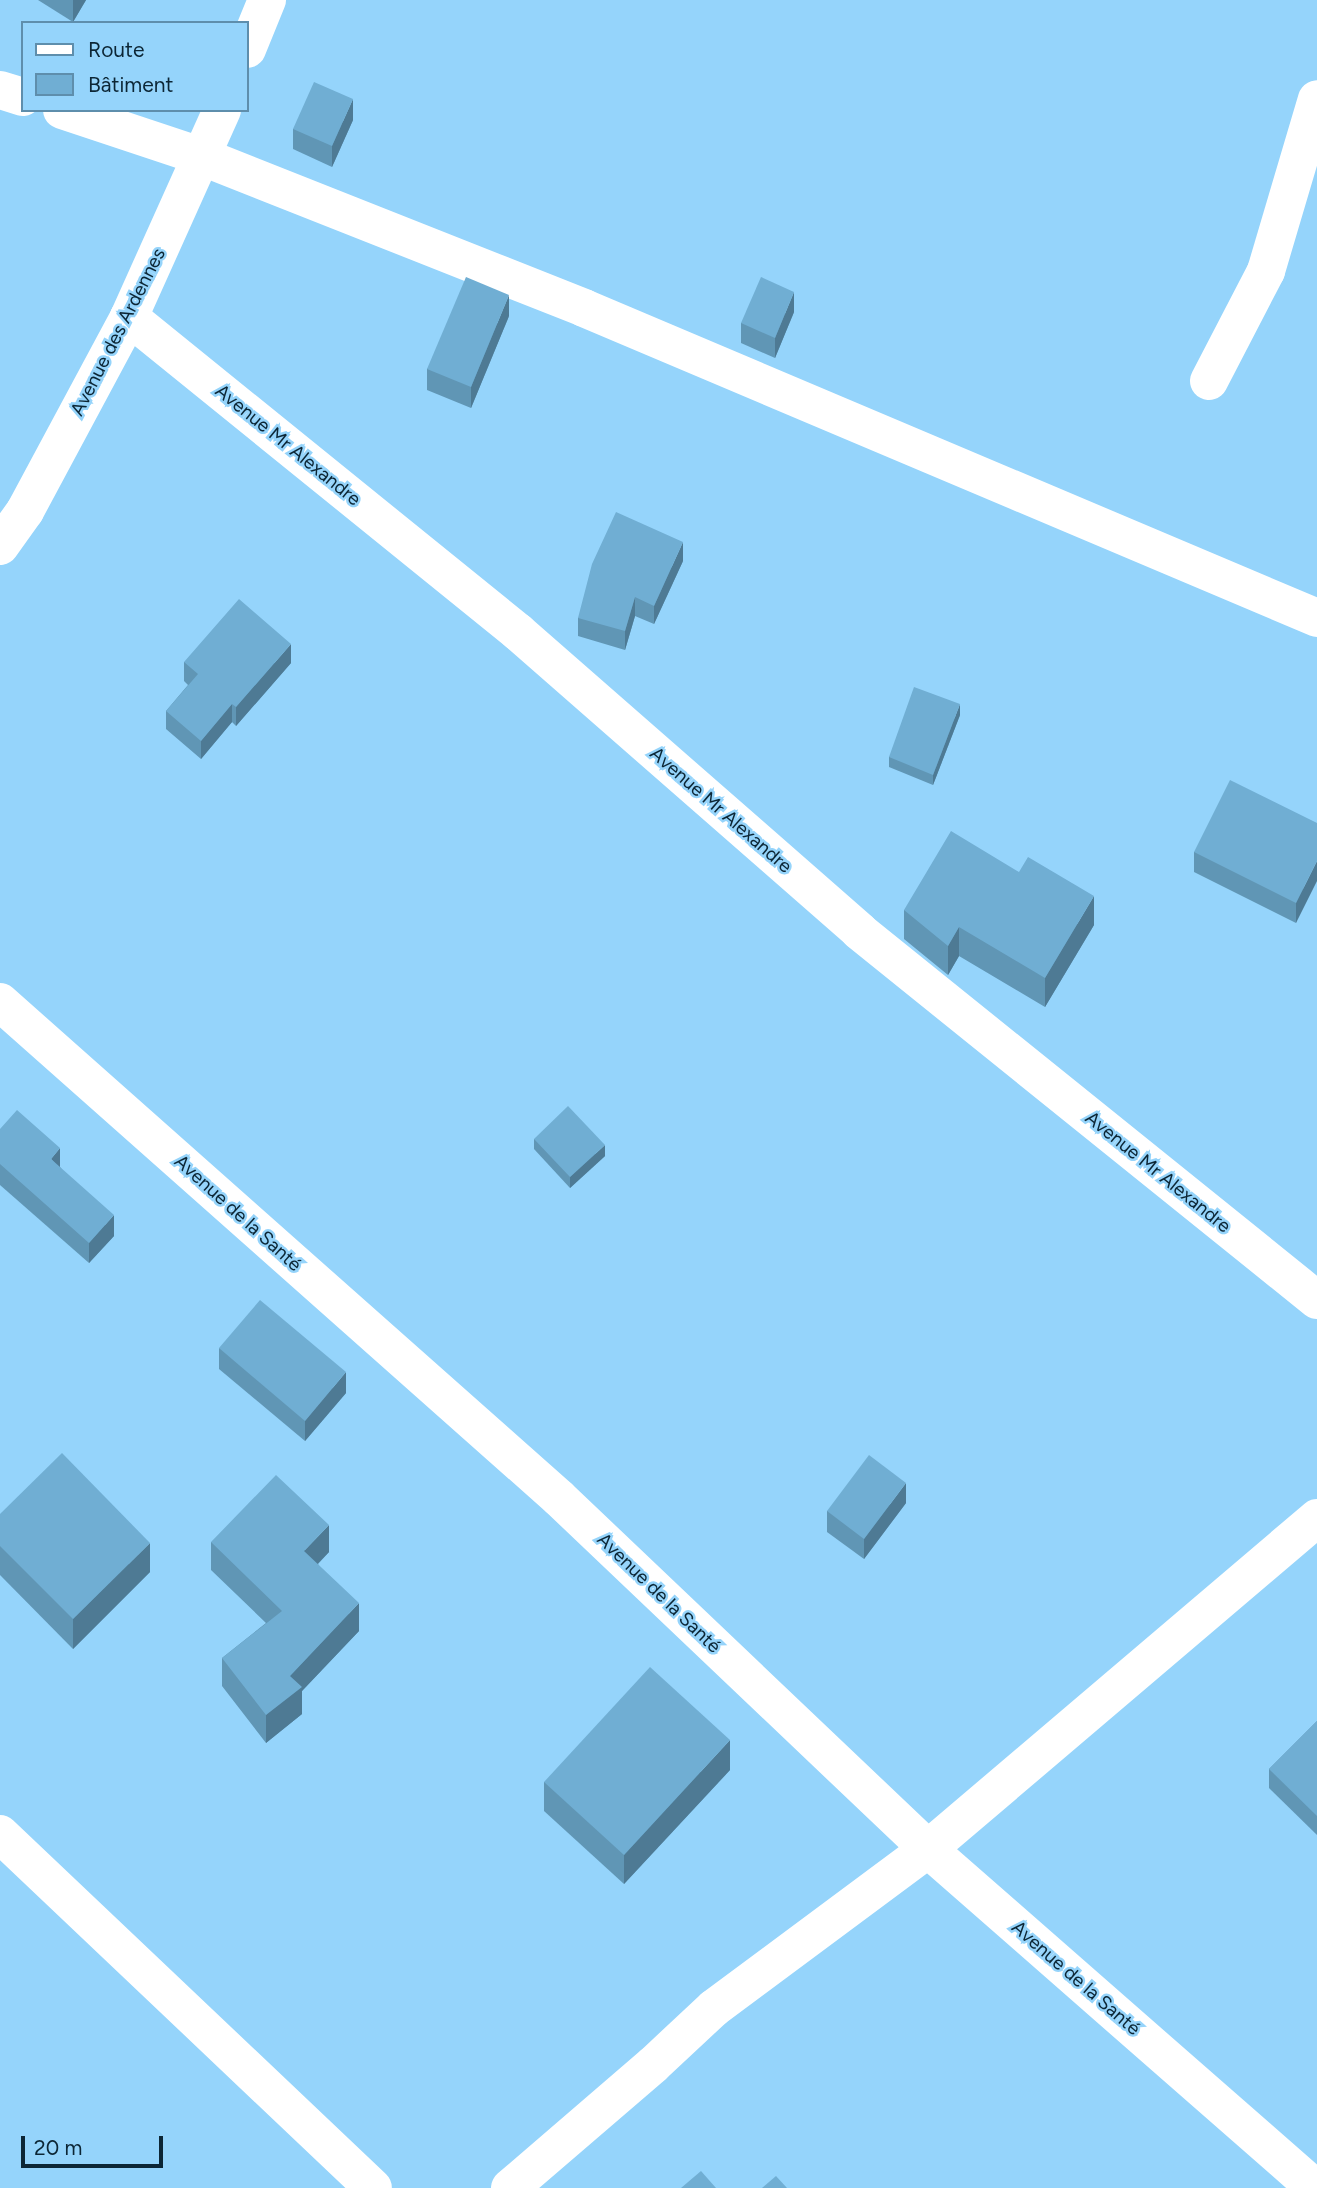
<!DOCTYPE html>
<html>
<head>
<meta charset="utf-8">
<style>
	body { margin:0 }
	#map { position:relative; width:1317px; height:2188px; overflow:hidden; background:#95d4fb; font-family:Figtree,sans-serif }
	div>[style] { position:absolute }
	.minor>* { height:38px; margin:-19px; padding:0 19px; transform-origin:19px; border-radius:19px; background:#fff }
	.wall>* { inset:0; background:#6096b5 }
	.shaded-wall>* { inset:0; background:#4e7a94 }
	.building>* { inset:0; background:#70aed3 }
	span { translate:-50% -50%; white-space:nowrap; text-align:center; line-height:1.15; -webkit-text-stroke:5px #95d4fb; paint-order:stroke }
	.street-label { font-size:19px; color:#0c2635 }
	.legend { position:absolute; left:21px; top:21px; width:228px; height:91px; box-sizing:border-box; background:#95d4fb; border:2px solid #5e8eac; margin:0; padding:9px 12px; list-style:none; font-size:21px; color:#0c2635 }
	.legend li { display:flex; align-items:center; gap:14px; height:35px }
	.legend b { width:35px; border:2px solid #5e8eac }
	.scale { position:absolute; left:21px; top:2136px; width:142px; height:32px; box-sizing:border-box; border:4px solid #0c2635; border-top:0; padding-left:9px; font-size:21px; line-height:24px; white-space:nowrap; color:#0c2635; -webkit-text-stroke:5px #95d4fb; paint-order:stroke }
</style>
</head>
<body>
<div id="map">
	<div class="minor">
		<i style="left:247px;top:49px;width:53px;rotate:-67.8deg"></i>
		<i style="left:0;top:90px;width:24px;rotate:17deg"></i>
		<i style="left:62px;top:110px;width:149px;rotate:18.4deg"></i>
		<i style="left:203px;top:157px;width:410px;rotate:21.6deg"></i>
		<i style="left:584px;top:308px;width:796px;rotate:22.92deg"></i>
		<i style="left:129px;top:317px;width:501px;rotate:39deg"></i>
		<i style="left:518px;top:632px;width:454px;rotate:41.2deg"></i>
		<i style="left:859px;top:931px;width:588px;rotate:38.86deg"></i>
		<i style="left:1209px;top:381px;width:124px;rotate:-62.6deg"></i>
		<i style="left:1266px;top:271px;width:179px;rotate:-73.5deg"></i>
		<i style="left:0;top:546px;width:43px;rotate:-54.5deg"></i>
		<i style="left:25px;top:511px;width:220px;rotate:-61.8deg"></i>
		<i style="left:129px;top:317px;width:227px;rotate:-65.8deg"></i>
		<i style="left:0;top:1002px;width:747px;rotate:41.58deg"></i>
		<i style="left:559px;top:1498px;width:509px;rotate:43.57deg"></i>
		<i style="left:928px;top:1849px;width:514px;rotate:41.22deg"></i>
		<i style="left:0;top:1834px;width:514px;rotate:43.5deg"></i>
		<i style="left:510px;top:2188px;width:189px;rotate:-40.7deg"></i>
		<i style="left:653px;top:2065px;width:83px;rotate:-43.1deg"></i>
		<i style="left:714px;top:2008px;width:267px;rotate:-36.6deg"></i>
		<i style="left:928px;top:1849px;width:511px;rotate:-40.39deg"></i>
	</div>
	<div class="wall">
		<i style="clip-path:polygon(38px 0,86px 0,73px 22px)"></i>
		<i style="clip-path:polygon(353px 120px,332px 167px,293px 149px,293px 129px)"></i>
		<i style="clip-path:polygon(794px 312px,775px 358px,741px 343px,741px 323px)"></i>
		<i style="clip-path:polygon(509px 316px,471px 408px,427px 390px,427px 369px)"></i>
		<i style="clip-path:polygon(683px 561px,654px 624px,635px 616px,625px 650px,578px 636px,578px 618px)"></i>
		<i style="clip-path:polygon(184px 662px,291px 663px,236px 726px,232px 722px,201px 759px,166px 729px,166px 711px,188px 685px,184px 681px)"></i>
		<i style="clip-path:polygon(960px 715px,933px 785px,889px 767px,889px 757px)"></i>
		<i style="clip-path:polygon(1317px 823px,1296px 923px,1194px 872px,1194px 852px)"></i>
		<i style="clip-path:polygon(904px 910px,1094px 925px,1045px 1007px,959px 956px,948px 975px,904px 939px)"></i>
		<i style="clip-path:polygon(0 1129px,60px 1167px,114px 1236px,89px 1263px,0 1185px)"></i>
		<i style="clip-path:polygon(534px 1139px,605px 1156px,570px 1188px,534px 1149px)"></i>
		<i style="clip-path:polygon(219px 1348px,346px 1393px,305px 1441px,219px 1369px)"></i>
		<i style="clip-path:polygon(906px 1503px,864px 1559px,827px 1532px,827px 1511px)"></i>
		<i style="clip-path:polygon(0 1514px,150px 1572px,73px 1649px,0 1575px)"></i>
		<i style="clip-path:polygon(211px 1542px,329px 1552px,318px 1564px,359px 1631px,302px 1691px,302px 1714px,266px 1743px,222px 1686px,222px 1658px,266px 1623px,211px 1570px)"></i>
		<i style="clip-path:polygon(1317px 1721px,1317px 1835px,1269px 1788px,1269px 1769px)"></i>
		<i style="clip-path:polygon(730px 1770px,624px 1884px,544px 1811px,544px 1782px)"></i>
	</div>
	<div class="shaded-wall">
		<i style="clip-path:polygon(73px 0,86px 0,73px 22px)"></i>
		<i style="clip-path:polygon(353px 99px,353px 120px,332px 167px,332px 146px)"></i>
		<i style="clip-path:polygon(794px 292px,794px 312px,775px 358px,775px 338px)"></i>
		<i style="clip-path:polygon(509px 295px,509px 316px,471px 408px,471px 387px)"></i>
		<i style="clip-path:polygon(683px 542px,683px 561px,654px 624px,654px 606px)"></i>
		<i style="clip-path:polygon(635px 597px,635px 616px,625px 650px,625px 631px)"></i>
		<i style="clip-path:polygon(291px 644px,291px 663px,236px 726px,236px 707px)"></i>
		<i style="clip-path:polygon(232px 704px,232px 722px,201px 759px,201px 741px)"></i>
		<i style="clip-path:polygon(960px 704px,960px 715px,933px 785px,933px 775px)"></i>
		<i style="clip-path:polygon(1317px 861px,1317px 881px,1296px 923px,1296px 903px)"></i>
		<i style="clip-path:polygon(1094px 896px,1094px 925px,1045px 1007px,1045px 978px)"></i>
		<i style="clip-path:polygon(959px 927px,959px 956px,948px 975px,948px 946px)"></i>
		<i style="clip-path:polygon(605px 1145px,605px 1156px,570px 1188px,570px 1177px)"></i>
		<i style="clip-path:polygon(60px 1148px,60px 1169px,51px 1159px)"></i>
		<i style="clip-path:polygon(114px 1215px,114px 1236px,89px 1263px,89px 1243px)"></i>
		<i style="clip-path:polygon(346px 1372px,346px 1393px,305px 1441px,305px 1421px)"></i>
		<i style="clip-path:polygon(906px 1483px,906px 1503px,864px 1559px,864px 1539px)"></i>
		<i style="clip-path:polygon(329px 1525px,329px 1552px,304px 1578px,304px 1551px)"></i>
		<i style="clip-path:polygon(150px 1543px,150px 1572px,73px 1649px,73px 1619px)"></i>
		<i style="clip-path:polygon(359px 1603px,359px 1631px,302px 1691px,302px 1714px,266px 1743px,266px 1715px,290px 1676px)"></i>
		<i style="clip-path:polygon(730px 1740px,730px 1770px,624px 1884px,624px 1855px)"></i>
	</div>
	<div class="building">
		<i style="clip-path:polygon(314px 82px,353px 99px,332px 146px,293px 129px)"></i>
		<i style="clip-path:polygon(466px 277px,509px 295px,471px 387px,427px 369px)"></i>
		<i style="clip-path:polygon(761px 277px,794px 292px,775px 338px,741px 323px)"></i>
		<i style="clip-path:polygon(616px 512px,683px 542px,654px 606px,635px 597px,625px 631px,578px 618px,592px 564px)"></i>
		<i style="clip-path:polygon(239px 599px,291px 644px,236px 707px,232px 704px,201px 741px,166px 711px,198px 674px,184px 662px)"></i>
		<i style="clip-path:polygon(914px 687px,960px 704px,933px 775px,889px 757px)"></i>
		<i style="clip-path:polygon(1230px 780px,1317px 823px,1317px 861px,1296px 903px,1194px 852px)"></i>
		<i style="clip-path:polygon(951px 831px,1019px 872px,1028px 857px,1094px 896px,1045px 978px,959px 927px,948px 946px,904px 910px)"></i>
		<i style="clip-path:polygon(568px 1106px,605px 1145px,570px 1177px,534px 1139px)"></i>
		<i style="clip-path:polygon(17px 1110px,60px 1148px,51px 1159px,114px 1215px,89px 1243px,0 1164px,0 1129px)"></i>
		<i style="clip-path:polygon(260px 1300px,346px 1372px,305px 1421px,219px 1348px)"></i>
		<i style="clip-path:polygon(62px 1453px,150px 1543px,73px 1619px,0 1546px,0 1514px)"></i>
		<i style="clip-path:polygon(869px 1455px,906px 1483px,864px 1539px,827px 1511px)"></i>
		<i style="clip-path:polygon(276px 1475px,329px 1525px,304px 1551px,359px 1603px,290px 1676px,302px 1687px,266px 1715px,222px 1658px,282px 1611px,211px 1542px)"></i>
		<i style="clip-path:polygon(650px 1667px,730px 1740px,624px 1855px,544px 1782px)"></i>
		<i style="clip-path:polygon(1317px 1721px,1317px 1816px,1269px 1769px)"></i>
		<i style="clip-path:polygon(701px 2171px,716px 2188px,681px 2188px)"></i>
		<i style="clip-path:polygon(776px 2176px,787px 2188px,762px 2188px)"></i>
	</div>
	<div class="street-label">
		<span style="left:118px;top:332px;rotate:-63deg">Avenue des Ardennes</span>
		<span style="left:288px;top:445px;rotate:39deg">Avenue Mr Alexandre</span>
		<span style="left:721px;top:810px;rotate:41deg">Avenue Mr Alexandre</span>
		<span style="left:1158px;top:1172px;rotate:39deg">Avenue Mr Alexandre</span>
		<span style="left:238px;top:1213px;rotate:42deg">Avenue de la Santé</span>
		<span style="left:659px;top:1593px;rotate:44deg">Avenue de la Santé</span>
		<span style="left:1076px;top:1978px;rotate:41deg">Avenue de la Santé</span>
	</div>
	<ul class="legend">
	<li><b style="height:9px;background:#fff"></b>Route</li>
	<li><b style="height:19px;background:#70aed3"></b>Bâtiment</li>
	</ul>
	<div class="scale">20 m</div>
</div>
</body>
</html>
